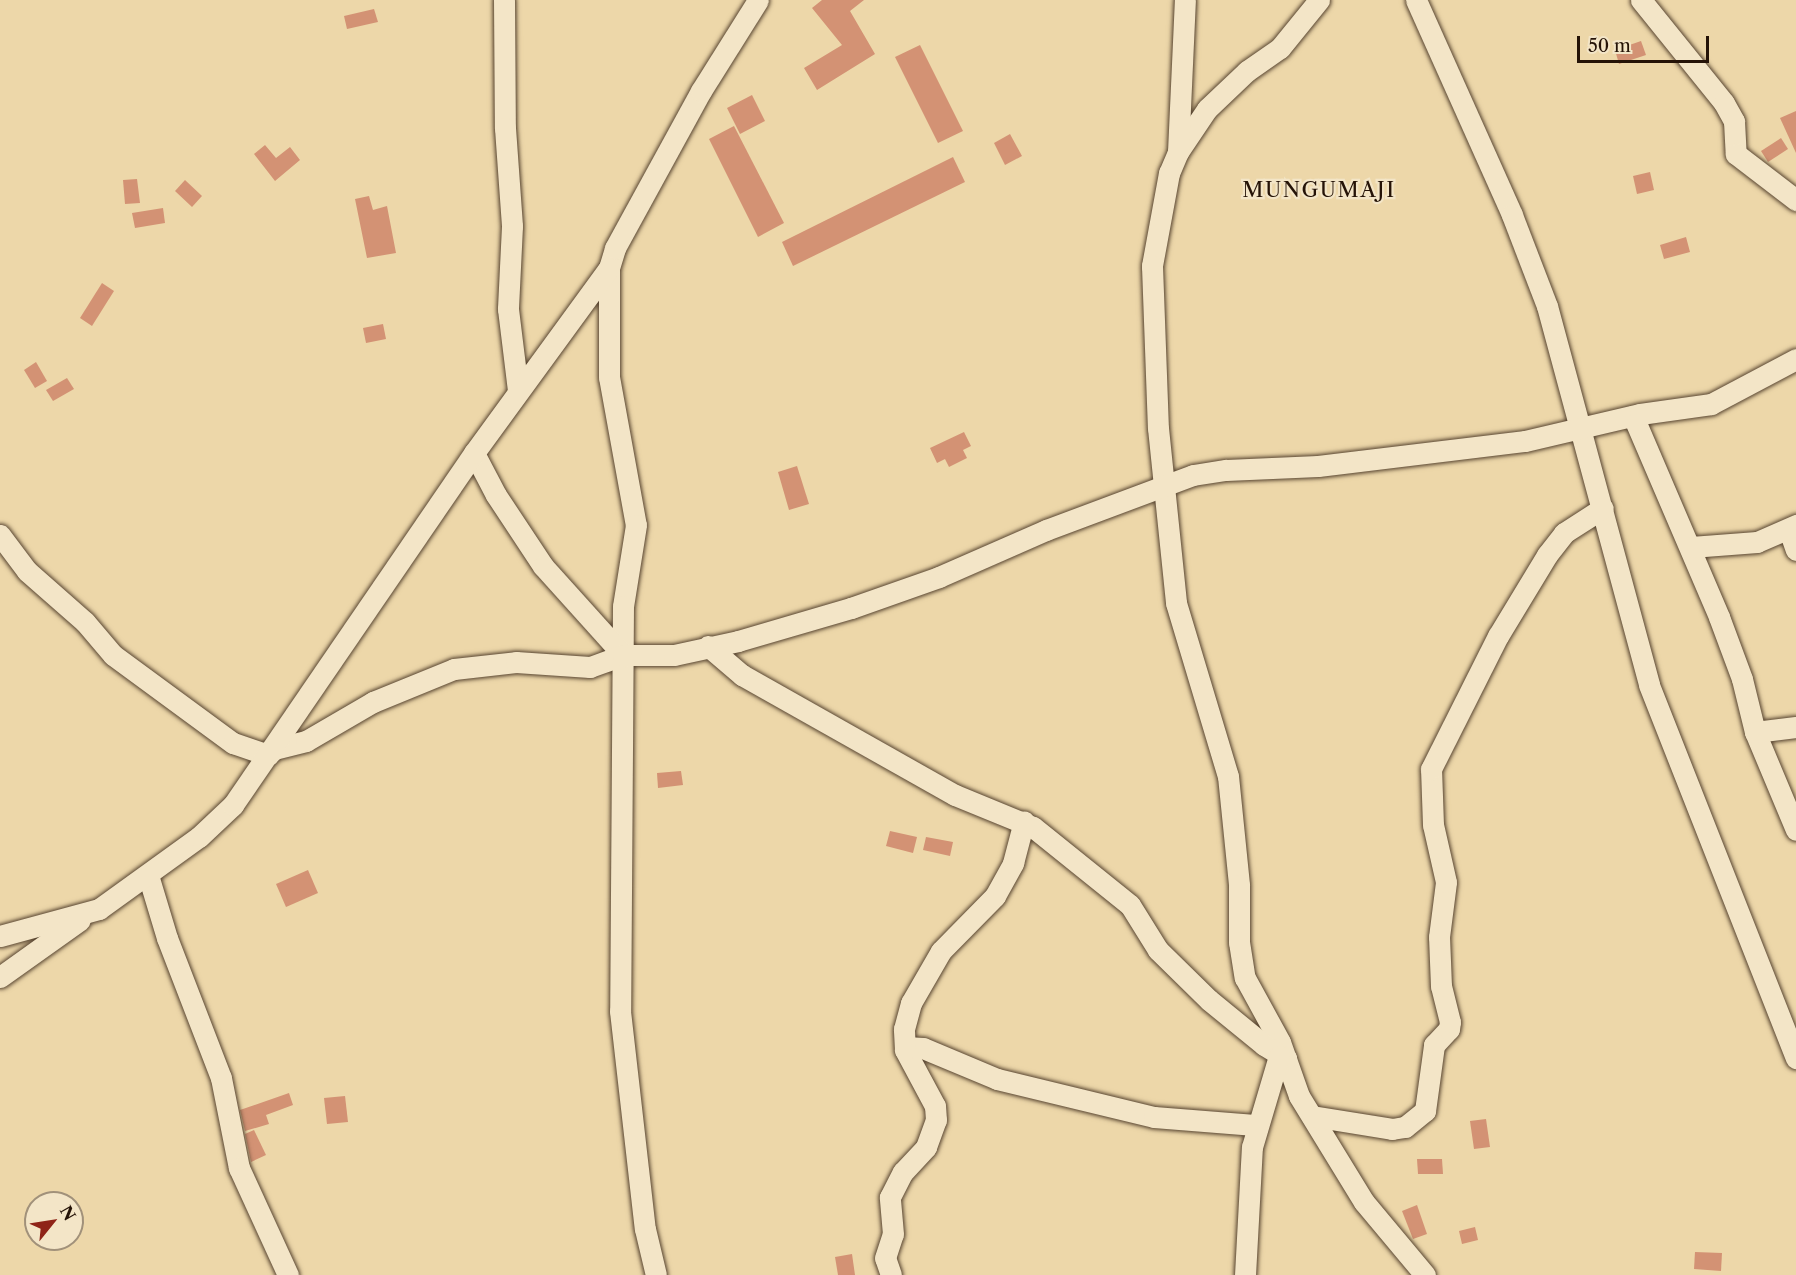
<!DOCTYPE html>
<html>
<head>
<meta charset="utf-8">
<style>
	body { margin:0 }
	#map { position:relative; width:1796px; height:1275px; overflow:hidden; background:#edd7a9; font-family:"Libre Caslon Text",serif }
	div>[style] { position:absolute }
	.building>* { inset:0; background:#d39274 }
	.roads { filter:drop-shadow(0 0 2px #574430) drop-shadow(0 0 2px #574430) }
	.street>* { height:21px; margin:-10.5px; padding:0 10.5px; transform-origin:10.5px; border-radius:10.5px; background:#f3e5c7 }
	span { translate:-50% -50%; white-space:nowrap; text-align:center; line-height:1.15; -webkit-text-stroke:4.5px #f3e5c7; paint-order:stroke }
	.quarter-label { font-size:21px; color:#251307; letter-spacing:1.5px }
	.north { position:absolute; left:24px; top:1191px; width:60px; height:60px; box-sizing:border-box; background:#f3e5c7; border:2px solid #a1917a; border-radius:50%; rotate:60deg; font-size:16px; font-weight:700; line-height:24px; text-align:center; color:#251307 }
	.north::after { content:''; display:block; margin:auto; width:21px; height:27px; background:#8f2418; clip-path:polygon(50% 0,100% 100%,50% 72%,0 100%) }
	.scale { position:absolute; left:1577px; top:36px; width:132px; height:27px; box-sizing:border-box; border:3px solid #251307; border-top:0; padding-left:8px; font-size:18px; line-height:21px; white-space:nowrap; color:#251307; -webkit-text-stroke:4px #f3e5c7; paint-order:stroke }
</style>
</head>
<body>
<div id="map">
	<div class="building">
		<i style="clip-path:polygon(822px 0,864px 0,850px 11px,875px 54px,817px 90px,804px 68px,842px 45px,812px 8px)"></i>
		<i style="clip-path:polygon(374px 9px,378px 22px,347px 29px,344px 16px)"></i>
		<i style="clip-path:polygon(1641px 41px,1646px 55px,1619px 64px,1615px 50px)"></i>
		<i style="clip-path:polygon(920px 45px,963px 131px,938px 143px,895px 57px)"></i>
		<i style="clip-path:polygon(752px 95px,765px 121px,740px 134px,727px 108px)"></i>
		<i style="clip-path:polygon(1796px 111px,1796px 153px,1780px 118px)"></i>
		<i style="clip-path:polygon(734px 126px,784px 223px,758px 237px,709px 139px)"></i>
		<i style="clip-path:polygon(1010px 134px,1022px 156px,1005px 165px,994px 143px)"></i>
		<i style="clip-path:polygon(1781px 138px,1788px 149px,1768px 162px,1761px 151px)"></i>
		<i style="clip-path:polygon(265px 145px,276px 158px,290px 147px,300px 160px,275px 181px,254px 154px)"></i>
		<i style="clip-path:polygon(953px 157px,965px 182px,793px 266px,782px 242px)"></i>
		<i style="clip-path:polygon(1650px 172px,1654px 190px,1637px 194px,1633px 176px)"></i>
		<i style="clip-path:polygon(137px 179px,140px 203px,125px 204px,123px 180px)"></i>
		<i style="clip-path:polygon(185px 180px,202px 196px,192px 207px,175px 191px)"></i>
		<i style="clip-path:polygon(369px 196px,373px 210px,387px 206px,396px 253px,367px 258px,355px 199px)"></i>
		<i style="clip-path:polygon(163px 208px,165px 223px,135px 228px,132px 213px)"></i>
		<i style="clip-path:polygon(1686px 237px,1690px 252px,1664px 259px,1660px 245px)"></i>
		<i style="clip-path:polygon(102px 283px,114px 291px,92px 326px,80px 318px)"></i>
		<i style="clip-path:polygon(383px 324px,386px 339px,366px 343px,363px 328px)"></i>
		<i style="clip-path:polygon(36px 362px,47px 381px,35px 388px,24px 370px)"></i>
		<i style="clip-path:polygon(67px 378px,74px 389px,53px 401px,46px 390px)"></i>
		<i style="clip-path:polygon(964px 432px,971px 446px,963px 450px,967px 458px,949px 467px,945px 459px,937px 463px,930px 448px)"></i>
		<i style="clip-path:polygon(797px 466px,809px 504px,789px 510px,778px 472px)"></i>
		<i style="clip-path:polygon(681px 771px,683px 785px,658px 788px,657px 773px)"></i>
		<i style="clip-path:polygon(890px 831px,917px 837px,913px 853px,886px 846px)"></i>
		<i style="clip-path:polygon(926px 837px,953px 842px,950px 856px,923px 850px)"></i>
		<i style="clip-path:polygon(308px 870px,318px 893px,286px 907px,276px 884px)"></i>
		<i style="clip-path:polygon(289px 1093px,293px 1105px,266px 1115px,269px 1124px,245px 1131px,240px 1110px)"></i>
		<i style="clip-path:polygon(345px 1096px,348px 1122px,327px 1124px,324px 1098px)"></i>
		<i style="clip-path:polygon(1486px 1119px,1490px 1147px,1474px 1149px,1470px 1121px)"></i>
		<i style="clip-path:polygon(254px 1130px,266px 1155px,251px 1162px,245px 1134px)"></i>
		<i style="clip-path:polygon(1417px 1159px,1442px 1159px,1443px 1174px,1418px 1174px)"></i>
		<i style="clip-path:polygon(1417px 1205px,1427px 1234px,1413px 1239px,1402px 1211px)"></i>
		<i style="clip-path:polygon(1475px 1227px,1478px 1240px,1462px 1244px,1459px 1231px)"></i>
		<i style="clip-path:polygon(1695px 1252px,1722px 1253px,1721px 1271px,1694px 1269px)"></i>
		<i style="clip-path:polygon(852px 1254px,855px 1275px,838px 1275px,835px 1257px)"></i>
	</div>
	<div class="roads">
		<div class="street">
			<i style="left:504px;top:0;width:128px;rotate:89.6deg"></i>
			<i style="left:505px;top:128px;width:98px;rotate:85.9deg"></i>
			<i style="left:512px;top:226px;width:83px;rotate:92.8deg"></i>
			<i style="left:508px;top:309px;width:83px;rotate:83deg"></i>
			<i style="left:1319px;top:0;width:62px;rotate:129.1deg"></i>
			<i style="left:1280px;top:48px;width:40px;rotate:145.1deg"></i>
			<i style="left:1247px;top:71px;width:55px;rotate:136.5deg"></i>
			<i style="left:1207px;top:109px;width:52px;rotate:124deg"></i>
			<i style="left:1178px;top:152px;width:23px;rotate:113deg"></i>
			<i style="left:1169px;top:173px;width:95px;rotate:100.4deg"></i>
			<i style="left:1152px;top:266px;width:162px;rotate:87.9deg"></i>
			<i style="left:1158px;top:428px;width:176px;rotate:84.1deg"></i>
			<i style="left:1176px;top:603px;width:181px;rotate:73.3deg"></i>
			<i style="left:1228px;top:776px;width:110px;rotate:84.2deg"></i>
			<i style="left:1239px;top:885px;width:57px;rotate:90deg"></i>
			<i style="left:1239px;top:942px;width:36px;rotate:81deg"></i>
			<i style="left:1245px;top:978px;width:73px;rotate:61.3deg"></i>
			<i style="left:1280px;top:1042px;width:57px;rotate:70.6deg"></i>
			<i style="left:1299px;top:1096px;width:124px;rotate:58.5deg"></i>
			<i style="left:1364px;top:1202px;width:95px;rotate:50.1deg"></i>
			<i style="left:1416px;top:0;width:235px;rotate:65.9deg"></i>
			<i style="left:1512px;top:215px;width:97px;rotate:69deg"></i>
			<i style="left:1547px;top:306px;width:392px;rotate:74.9deg"></i>
			<i style="left:1649px;top:685px;width:401px;rotate:68.5deg"></i>
			<i style="left:1641px;top:0;width:132px;rotate:51.1deg"></i>
			<i style="left:1724px;top:103px;width:21px;rotate:61deg"></i>
			<i style="left:1734px;top:121px;width:33px;rotate:87deg"></i>
			<i style="left:1736px;top:154px;width:76px;rotate:37.5deg"></i>
			<i style="left:1178px;top:152px;width:152px;rotate:-87.4deg"></i>
			<i style="left:609px;top:268px;width:109px;rotate:90deg"></i>
			<i style="left:609px;top:377px;width:150px;rotate:79.7deg"></i>
			<i style="left:636px;top:525px;width:82px;rotate:99.1deg"></i>
			<i style="left:623px;top:606px;width:405px;rotate:90.4deg"></i>
			<i style="left:620px;top:1011px;width:219px;rotate:83.5deg"></i>
			<i style="left:645px;top:1229px;width:47px;rotate:76.6deg"></i>
			<i style="left:1633px;top:416px;width:219px;rotate:66.8deg"></i>
			<i style="left:1719px;top:617px;width:66px;rotate:69.6deg"></i>
			<i style="left:1742px;top:679px;width:55px;rotate:76.2deg"></i>
			<i style="left:1755px;top:732px;width:106px;rotate:67.3deg"></i>
			<i style="left:474px;top:453px;width:47px;rotate:62.4deg"></i>
			<i style="left:496px;top:495px;width:85px;rotate:56.5deg"></i>
			<i style="left:543px;top:566px;width:120px;rotate:48deg"></i>
			<i style="left:1789px;top:530px;width:21px;rotate:71deg"></i>
			<i style="left:0;top:535px;width:45px;rotate:53.1deg"></i>
			<i style="left:27px;top:571px;width:77px;rotate:41.3deg"></i>
			<i style="left:85px;top:622px;width:43px;rotate:49.7deg"></i>
			<i style="left:113px;top:655px;width:149px;rotate:36.3deg"></i>
			<i style="left:233px;top:743px;width:37px;rotate:19deg"></i>
			<i style="left:268px;top:755px;width:8px;rotate:-45deg"></i>
			<i style="left:274px;top:749px;width:33px;rotate:-14deg"></i>
			<i style="left:306px;top:741px;width:78px;rotate:-30.2deg"></i>
			<i style="left:373px;top:702px;width:87px;rotate:-22.2deg"></i>
			<i style="left:454px;top:669px;width:62px;rotate:-6.4deg"></i>
			<i style="left:516px;top:662px;width:74px;rotate:3.9deg"></i>
			<i style="left:590px;top:667px;width:35px;rotate:-20deg"></i>
			<i style="left:623px;top:655px;width:51px"></i>
			<i style="left:674px;top:655px;width:66px;rotate:-12.3deg"></i>
			<i style="left:738px;top:641px;width:118px;rotate:-16.3deg"></i>
			<i style="left:851px;top:608px;width:93px;rotate:-19.4deg"></i>
			<i style="left:939px;top:577px;width:117px;rotate:-23.7deg"></i>
			<i style="left:1046px;top:530px;width:157px;rotate:-20.5deg"></i>
			<i style="left:1193px;top:475px;width:33px;rotate:-9deg"></i>
			<i style="left:1226px;top:470px;width:92px;rotate:-2.5deg"></i>
			<i style="left:1318px;top:466px;width:209px;rotate:-6.9deg"></i>
			<i style="left:1525px;top:441px;width:118px;rotate:-13.2deg"></i>
			<i style="left:1640px;top:414px;width:72px;rotate:-8deg"></i>
			<i style="left:1711px;top:404px;width:96px;rotate:-27.9deg"></i>
			<i style="left:1691px;top:547px;width:66px;rotate:-4.3deg"></i>
			<i style="left:1757px;top:542px;width:43px;rotate:-23.6deg"></i>
			<i style="left:708px;top:646px;width:45px;rotate:40.5deg"></i>
			<i style="left:742px;top:675px;width:244px;rotate:29.4deg"></i>
			<i style="left:955px;top:795px;width:84px;rotate:22.3deg"></i>
			<i style="left:1033px;top:827px;width:124px;rotate:38.8deg"></i>
			<i style="left:1130px;top:905px;width:53px;rotate:58.1deg"></i>
			<i style="left:1158px;top:950px;width:71px;rotate:44.4deg"></i>
			<i style="left:1209px;top:1000px;width:71px;rotate:39.3deg"></i>
			<i style="left:1264px;top:1045px;width:26px;rotate:31deg"></i>
			<i style="left:1755px;top:732px;width:41px;rotate:-7deg"></i>
			<i style="left:148px;top:875px;width:66px;rotate:73.2deg"></i>
			<i style="left:167px;top:938px;width:150px;rotate:68.9deg"></i>
			<i style="left:221px;top:1078px;width:92px;rotate:78.7deg"></i>
			<i style="left:239px;top:1168px;width:118px;rotate:65.4deg"></i>
			<i style="left:0;top:936px;width:103px;rotate:-15.3deg"></i>
			<i style="left:99px;top:909px;width:123px;rotate:-35.8deg"></i>
			<i style="left:199px;top:837px;width:47px;rotate:-43.3deg"></i>
			<i style="left:233px;top:805px;width:427px;rotate:-55.6deg"></i>
			<i style="left:474px;top:453px;width:229px;rotate:-53.9deg"></i>
			<i style="left:609px;top:268px;width:21px;rotate:-73deg"></i>
			<i style="left:615px;top:248px;width:179px;rotate:-61.3deg"></i>
			<i style="left:701px;top:91px;width:107px;rotate:-57.9deg"></i>
			<i style="left:0;top:977px;width:98px;rotate:-35.5deg"></i>
			<i style="left:905px;top:1047px;width:18px;rotate:3deg"></i>
			<i style="left:923px;top:1048px;width:80px;rotate:22.7deg"></i>
			<i style="left:997px;top:1079px;width:162px;rotate:13.6deg"></i>
			<i style="left:1154px;top:1117px;width:101px;rotate:4.5deg"></i>
			<i style="left:1312px;top:1116px;width:81px;rotate:9.2deg"></i>
			<i style="left:1392px;top:1129px;width:13px;rotate:-9deg"></i>
			<i style="left:1405px;top:1127px;width:26px;rotate:-39deg"></i>
			<i style="left:1425px;top:1111px;width:67px;rotate:-82.2deg"></i>
			<i style="left:1434px;top:1045px;width:22px;rotate:-47deg"></i>
			<i style="left:1449px;top:1029px;width:7px;rotate:-82deg"></i>
			<i style="left:1450px;top:1022px;width:37px;rotate:-104deg"></i>
			<i style="left:1441px;top:986px;width:49px;rotate:-92.3deg"></i>
			<i style="left:1439px;top:937px;width:55px;rotate:-82.7deg"></i>
			<i style="left:1446px;top:882px;width:58px;rotate:-102.8deg"></i>
			<i style="left:1433px;top:825px;width:56px;rotate:-92deg"></i>
			<i style="left:1431px;top:769px;width:149px;rotate:-63.3deg"></i>
			<i style="left:1498px;top:636px;width:95px;rotate:-58.8deg"></i>
			<i style="left:1547px;top:555px;width:28px;rotate:-52deg"></i>
			<i style="left:1564px;top:533px;width:46px;rotate:-32.7deg"></i>
			<i style="left:891px;top:1275px;width:18px;rotate:-109deg"></i>
			<i style="left:885px;top:1258px;width:25px;rotate:-72deg"></i>
			<i style="left:893px;top:1234px;width:37px;rotate:-95deg"></i>
			<i style="left:890px;top:1197px;width:28px;rotate:-63deg"></i>
			<i style="left:903px;top:1172px;width:34px;rotate:-47deg"></i>
			<i style="left:926px;top:1147px;width:29px;rotate:-70deg"></i>
			<i style="left:936px;top:1120px;width:14px;rotate:-94deg"></i>
			<i style="left:935px;top:1106px;width:64px;rotate:-118.2deg"></i>
			<i style="left:905px;top:1050px;width:21px;rotate:-93deg"></i>
			<i style="left:904px;top:1029px;width:27px;rotate:-75deg"></i>
			<i style="left:911px;top:1003px;width:60px;rotate:-60deg"></i>
			<i style="left:941px;top:951px;width:77px;rotate:-45.5deg"></i>
			<i style="left:995px;top:896px;width:38px;rotate:-61deg"></i>
			<i style="left:1013px;top:863px;width:43px;rotate:-75.3deg"></i>
			<i style="left:1245px;top:1275px;width:128px;rotate:-86.9deg"></i>
			<i style="left:1252px;top:1147px;width:95px;rotate:-73.5deg"></i>
		</div>
	</div>
	<div class="quarter-label">
		<span style="left:1319px;top:190px">MUNGUMAJI</span>
	</div>
	<div class="north">N</div>
	<div class="scale">50 m</div>
</div>
</body>
</html>
